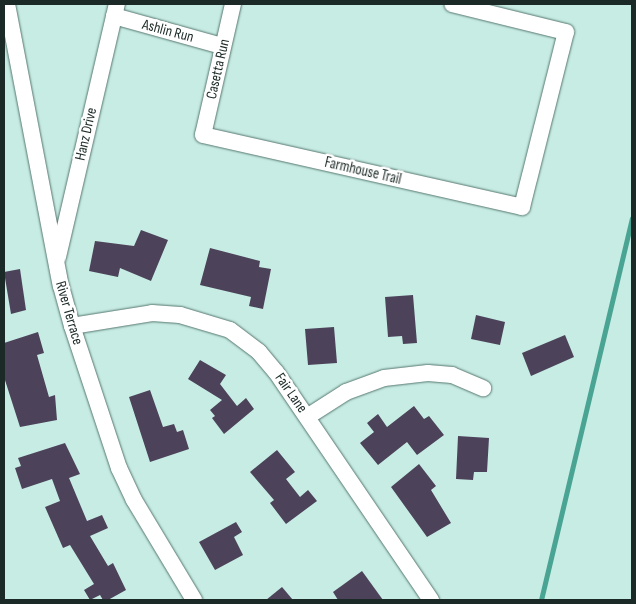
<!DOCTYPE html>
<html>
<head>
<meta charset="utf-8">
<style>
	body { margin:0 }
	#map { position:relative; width:636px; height:604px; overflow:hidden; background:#c7ece3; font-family:"Sofia Sans Condensed",sans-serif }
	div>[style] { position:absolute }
	.stream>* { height:4.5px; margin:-2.25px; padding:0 2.25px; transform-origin:2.25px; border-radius:2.25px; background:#4aa494 }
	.building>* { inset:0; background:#4c435b }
	.roads { filter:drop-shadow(0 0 1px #567770) drop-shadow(0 0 1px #567770) }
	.minor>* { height:16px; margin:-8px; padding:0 8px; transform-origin:8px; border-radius:8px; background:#fff }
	span { translate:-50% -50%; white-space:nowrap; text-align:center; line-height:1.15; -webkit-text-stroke:5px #fff; paint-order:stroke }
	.street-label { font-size:15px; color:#1c2a27 }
	.frame { position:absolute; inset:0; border:5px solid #1c2a27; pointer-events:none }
</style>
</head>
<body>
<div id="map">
	<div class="stream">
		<i style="left:541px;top:600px;width:392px;rotate:-76.6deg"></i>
	</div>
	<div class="building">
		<i style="clip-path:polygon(141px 230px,168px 240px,151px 281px,120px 268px,118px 277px,89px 271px,95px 241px,134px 246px)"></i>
		<i style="clip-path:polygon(210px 248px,260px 261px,259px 267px,271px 269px,263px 309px,249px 306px,251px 297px,200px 285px)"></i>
		<i style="clip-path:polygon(20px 269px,26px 310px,11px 314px,4px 272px)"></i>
		<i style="clip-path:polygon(413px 295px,417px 343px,403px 344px,402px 336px,388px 337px,385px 297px)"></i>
		<i style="clip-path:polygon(476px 315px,505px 322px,500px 345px,471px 339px)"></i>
		<i style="clip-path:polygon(334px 327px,337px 363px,308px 365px,305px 329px)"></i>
		<i style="clip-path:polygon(38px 332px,44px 353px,37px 355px,49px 397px,55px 395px,57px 420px,20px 427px,4px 377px,4px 343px)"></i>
		<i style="clip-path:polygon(565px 335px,574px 357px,531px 376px,522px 353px)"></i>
		<i style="clip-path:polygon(200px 360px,226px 375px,220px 384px,237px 406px,246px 398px,254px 409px,224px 434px,212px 418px,215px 416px,210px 410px,222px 400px,188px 379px)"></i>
		<i style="clip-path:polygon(150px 390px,163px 427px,174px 424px,177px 432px,183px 430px,189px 449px,150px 462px,129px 397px)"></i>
		<i style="clip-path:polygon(414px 406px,424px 419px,429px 416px,444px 435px,417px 455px,407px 442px,378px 465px,360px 443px,374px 432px,367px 423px,378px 414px,387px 427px)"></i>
		<i style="clip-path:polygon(458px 436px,489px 438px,487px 472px,474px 472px,473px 480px,456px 479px)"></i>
		<i style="clip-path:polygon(65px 443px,80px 474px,69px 478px,87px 521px,102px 515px,108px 528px,90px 536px,108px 566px,113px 563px,126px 590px,108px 600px,103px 600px,100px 595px,90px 600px,84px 590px,94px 584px,70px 545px,63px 548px,45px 507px,60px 501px,52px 479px,22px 489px,15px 468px,21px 466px,18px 458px)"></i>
		<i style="clip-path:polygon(277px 450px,295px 472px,286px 479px,300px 497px,308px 490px,317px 501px,286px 524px,270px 503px,274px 500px,250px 472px)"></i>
		<i style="clip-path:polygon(419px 464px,436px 486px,431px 490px,451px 523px,427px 537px,391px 487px)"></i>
		<i style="clip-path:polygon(236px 522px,242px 532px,234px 537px,243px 555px,215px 570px,199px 542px)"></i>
		<i style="clip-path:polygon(362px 571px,383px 600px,338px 600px,333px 592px)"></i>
		<i style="clip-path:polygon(282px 587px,293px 600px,266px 600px)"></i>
	</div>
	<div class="roads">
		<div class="minor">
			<i style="left:7px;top:4px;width:287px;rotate:79.2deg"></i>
			<i style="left:61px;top:286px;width:41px;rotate:74.6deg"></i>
			<i style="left:72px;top:326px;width:150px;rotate:71.7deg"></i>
			<i style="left:119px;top:468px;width:35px;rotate:65deg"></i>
			<i style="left:134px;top:500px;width:117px;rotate:59deg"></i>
			<i style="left:233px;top:4px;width:134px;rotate:102.9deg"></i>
			<i style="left:203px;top:135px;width:327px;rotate:12.7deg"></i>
			<i style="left:522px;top:207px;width:180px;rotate:-75.9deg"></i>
			<i style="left:566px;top:32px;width:117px;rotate:-166.2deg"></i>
			<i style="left:114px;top:16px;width:112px;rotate:15.5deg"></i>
			<i style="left:58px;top:257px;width:260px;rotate:-76.9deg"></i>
			<i style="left:72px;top:326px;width:81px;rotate:-9.2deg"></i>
			<i style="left:152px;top:313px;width:28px;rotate:4deg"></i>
			<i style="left:180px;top:315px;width:52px;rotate:16.7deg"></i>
			<i style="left:230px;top:330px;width:36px;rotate:37deg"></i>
			<i style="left:259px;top:352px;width:26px;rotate:50deg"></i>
			<i style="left:276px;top:372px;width:276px;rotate:55.8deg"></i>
			<i style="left:307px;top:417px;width:46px;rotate:-32.7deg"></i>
			<i style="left:346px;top:392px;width:40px;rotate:-20.2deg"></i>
			<i style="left:384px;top:378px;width:44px;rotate:-6.5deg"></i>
			<i style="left:428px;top:373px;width:24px;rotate:5deg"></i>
			<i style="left:452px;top:375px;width:34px;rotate:23deg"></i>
		</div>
	</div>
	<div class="street-label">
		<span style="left:168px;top:31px;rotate:15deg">Ashlin Run</span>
		<span style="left:218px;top:69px;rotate:-77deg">Casetta Run</span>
		<span style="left:86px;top:134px;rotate:-77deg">Hanz Drive</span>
		<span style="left:363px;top:171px;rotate:13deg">Farmhouse Trail</span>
		<span style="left:69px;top:313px;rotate:74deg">River Terrace</span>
		<span style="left:291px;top:393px;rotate:55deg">Fair Lane</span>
	</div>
	<div class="frame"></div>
</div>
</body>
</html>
